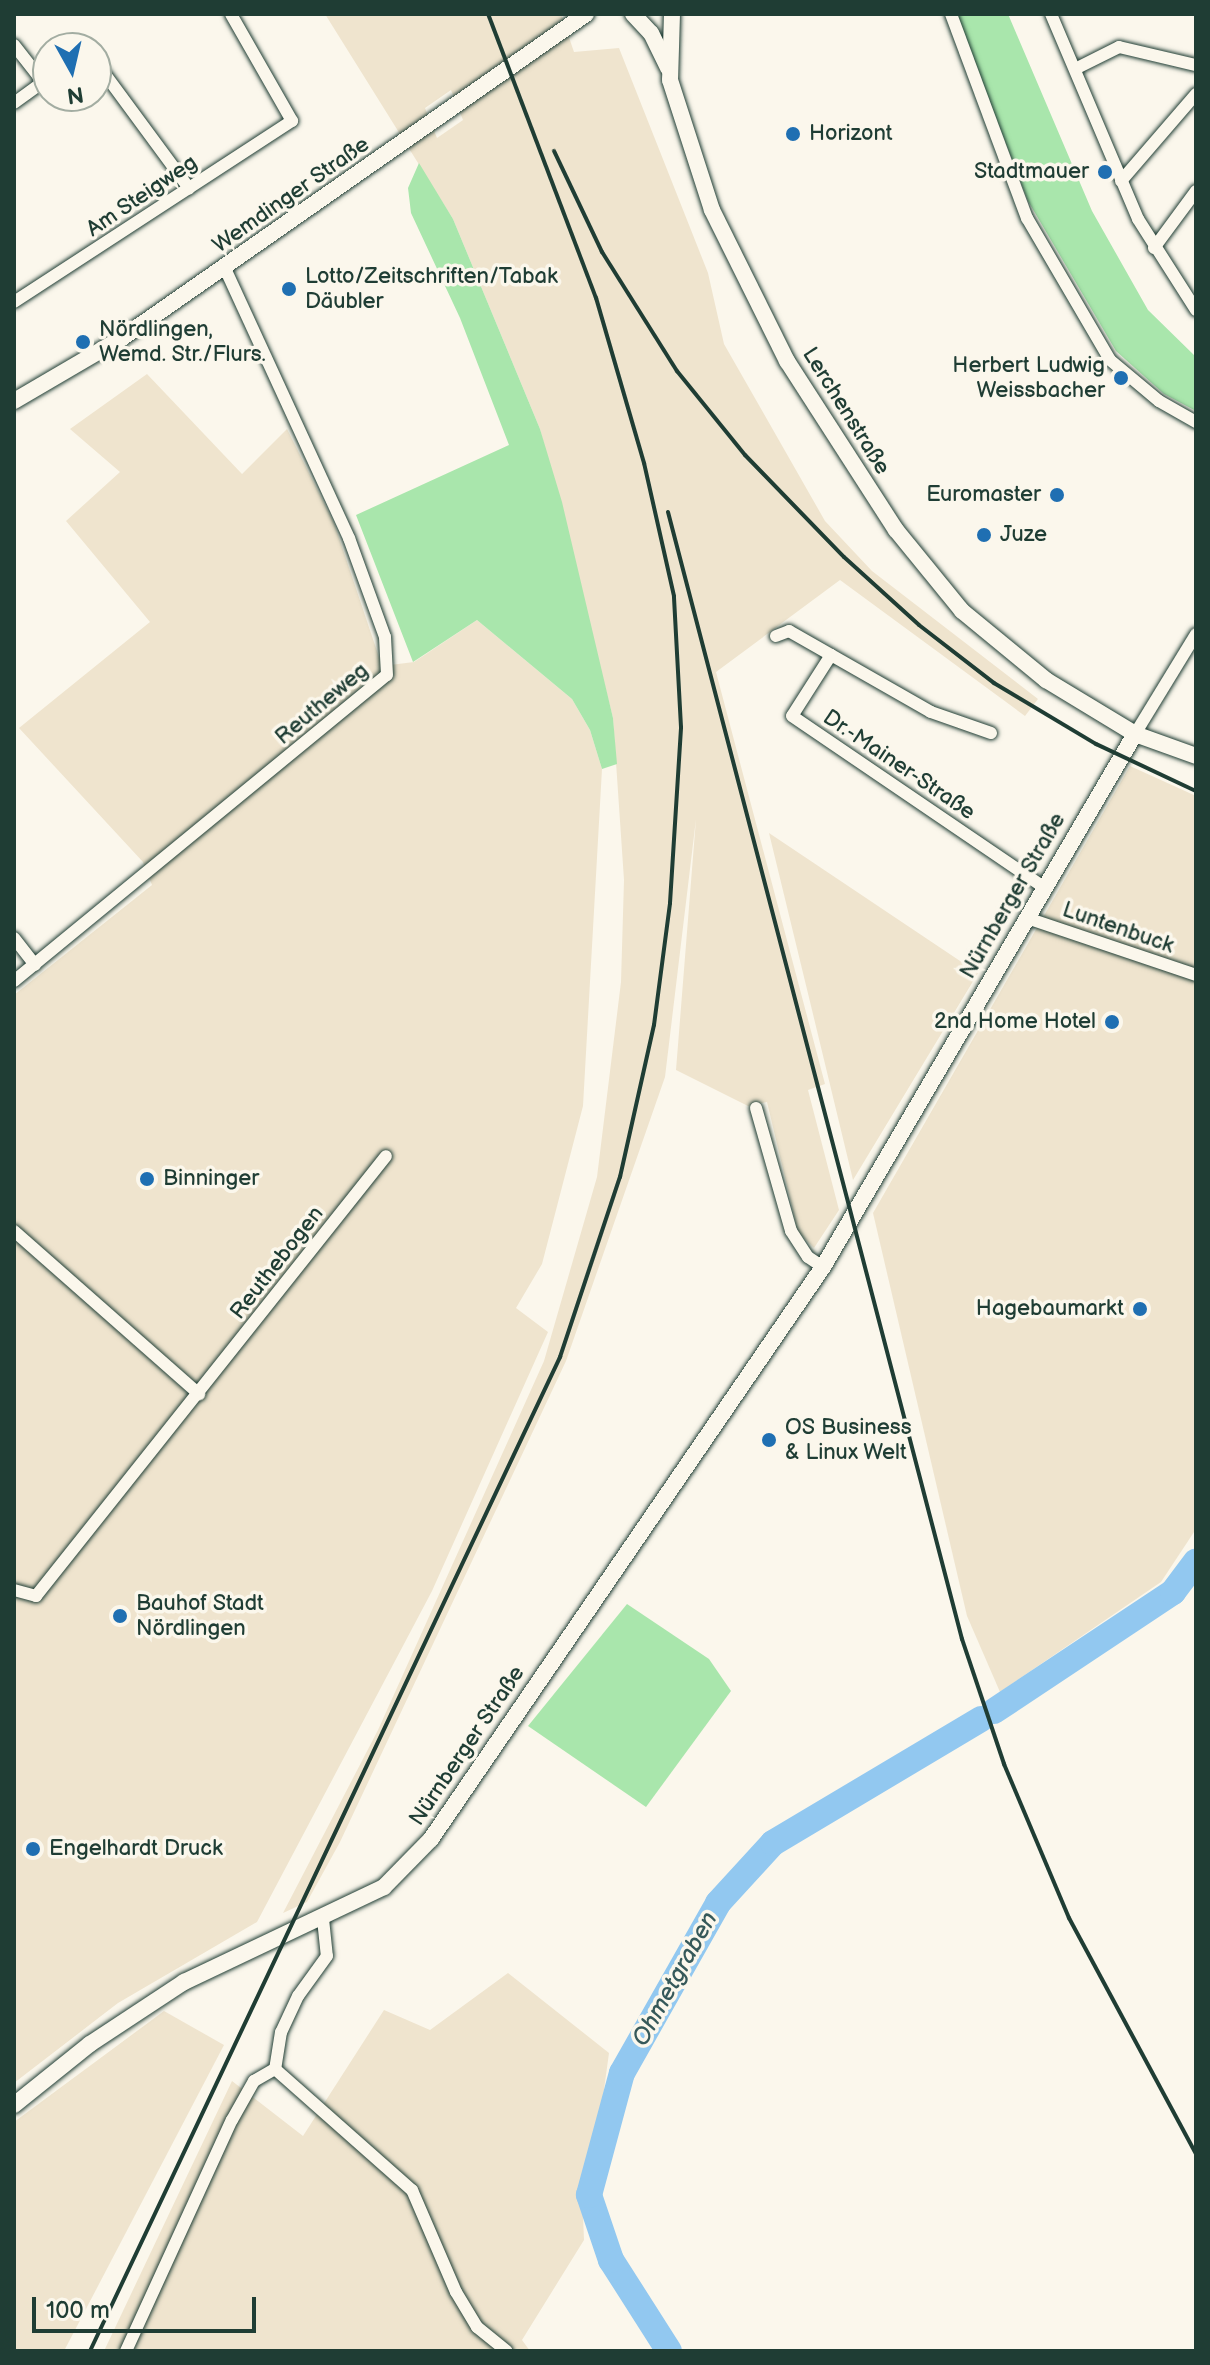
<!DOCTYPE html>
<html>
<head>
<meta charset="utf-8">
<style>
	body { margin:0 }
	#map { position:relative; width:1210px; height:2365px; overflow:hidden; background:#fbf7ec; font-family:"Balsamiq Sans",sans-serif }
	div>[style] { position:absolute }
	.built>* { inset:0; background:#efe4ce }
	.green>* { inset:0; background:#a9e6ac }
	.river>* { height:26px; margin:-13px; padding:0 13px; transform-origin:13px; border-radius:13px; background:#92c8f0 }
	.roads { filter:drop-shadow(0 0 2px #1f3d34) drop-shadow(0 0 2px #1f3d34) }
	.minor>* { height:12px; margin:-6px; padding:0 6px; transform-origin:6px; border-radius:6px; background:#fbf7ec }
	.secondary>* { height:16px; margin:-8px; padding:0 8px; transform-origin:8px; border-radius:8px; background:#fbf7ec }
	.rail>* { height:4px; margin:-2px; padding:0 2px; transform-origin:2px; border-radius:2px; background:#1f3d34 }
	.dots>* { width:22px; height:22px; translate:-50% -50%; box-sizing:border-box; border:4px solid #fbf7ec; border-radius:50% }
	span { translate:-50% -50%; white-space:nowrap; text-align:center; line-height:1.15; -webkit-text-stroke:7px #fbf7ec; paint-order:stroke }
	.poi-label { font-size:22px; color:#1f3d34 }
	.left { translate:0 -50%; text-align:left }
	.right { translate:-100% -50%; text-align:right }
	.street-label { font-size:22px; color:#1f3d34 }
	.water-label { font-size:24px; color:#36595a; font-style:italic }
	.frame { position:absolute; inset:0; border:16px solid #1f3d34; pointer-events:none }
	.north { position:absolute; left:32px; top:32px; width:80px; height:80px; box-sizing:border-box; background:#fbf7ec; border:2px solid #a3ada2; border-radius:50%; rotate:172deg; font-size:22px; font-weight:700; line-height:32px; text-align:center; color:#1f3d34 }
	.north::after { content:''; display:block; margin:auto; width:28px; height:36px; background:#1f6fb2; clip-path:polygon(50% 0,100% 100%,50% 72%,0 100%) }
	.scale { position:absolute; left:32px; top:2297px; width:224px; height:36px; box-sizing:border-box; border:4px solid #1f3d34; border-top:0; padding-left:10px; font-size:24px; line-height:28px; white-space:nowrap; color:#1f3d34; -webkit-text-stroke:6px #fbf7ec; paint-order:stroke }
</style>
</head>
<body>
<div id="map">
	<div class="built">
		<i style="clip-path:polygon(evenodd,325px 14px,561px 14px,574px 52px,619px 48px,708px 273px,724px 344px,825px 521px,872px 571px,1038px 699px,1025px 716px,840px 580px,716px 672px,825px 1084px,808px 1090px,839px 1210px,814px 1248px,798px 1232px,767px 1102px,748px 1106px,676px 1070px,696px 819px,665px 1077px,566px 1361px,340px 1842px,307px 1902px,283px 1913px,378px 1730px,544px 1361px,597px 1177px,621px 982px,624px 880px,613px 718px,540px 429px,453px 219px,325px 14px,451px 90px,463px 120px,437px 138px,425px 108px,451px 90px)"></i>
		<i style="clip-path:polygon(147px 374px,242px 474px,287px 429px,334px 523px,382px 666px,414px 662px,477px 620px,572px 699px,590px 730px,602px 769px,583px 1106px,542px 1264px,516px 1308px,548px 1332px,432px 1591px,257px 1922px,118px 2003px,14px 2083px,14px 995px,152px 885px,143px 862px,19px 728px,150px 622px,66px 521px,120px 472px,70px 429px)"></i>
		<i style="clip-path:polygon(1130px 766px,1196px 796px,1196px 1529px,1161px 1582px,1000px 1692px,967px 1616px,873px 1213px)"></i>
		<i style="clip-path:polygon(769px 833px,978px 973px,853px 1180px,812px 1010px)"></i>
		<i style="clip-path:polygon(508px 1973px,609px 2053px,595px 2155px,582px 2191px,584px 2240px,522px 2340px,530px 2351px,104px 2351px,232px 2081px,303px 2136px,384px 2010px,430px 2030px)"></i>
		<i style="clip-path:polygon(164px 2011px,224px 2045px,64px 2351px,14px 2351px,14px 2122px)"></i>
	</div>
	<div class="green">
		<i style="clip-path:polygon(956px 14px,1008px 14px,1092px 211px,1148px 310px,1196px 357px,1196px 411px,1164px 394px,1116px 351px,1028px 201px)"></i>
		<i style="clip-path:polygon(419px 163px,453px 219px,540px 429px,562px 502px,613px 718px,617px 764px,602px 769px,590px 730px,572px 699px,477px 620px,413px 662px,356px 515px,509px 445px,460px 318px,411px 213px,408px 188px)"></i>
		<i style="clip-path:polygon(627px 1604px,709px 1659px,731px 1691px,646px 1807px,528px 1726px)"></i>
	</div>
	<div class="river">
		<i style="left:994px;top:1711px;width:215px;rotate:-33.6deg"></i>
		<i style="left:1173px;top:1592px;width:38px;rotate:-53deg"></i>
		<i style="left:669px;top:2351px;width:108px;rotate:-122.5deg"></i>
		<i style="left:611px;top:2260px;width:69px;rotate:-108.7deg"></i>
		<i style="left:589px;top:2195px;width:126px;rotate:-74.9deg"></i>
		<i style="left:622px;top:2073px;width:195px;rotate:-60.5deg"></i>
		<i style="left:718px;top:1903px;width:81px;rotate:-47.5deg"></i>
		<i style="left:773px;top:1843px;width:242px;rotate:-30.8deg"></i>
	</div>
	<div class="roads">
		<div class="minor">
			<i style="left:951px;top:14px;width:218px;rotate:69.6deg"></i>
			<i style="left:1027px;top:218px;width:164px;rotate:59.7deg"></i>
			<i style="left:1110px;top:360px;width:64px;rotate:39.9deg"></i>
			<i style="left:1159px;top:401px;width:43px;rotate:29.6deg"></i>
			<i style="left:1051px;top:14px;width:223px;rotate:67deg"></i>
			<i style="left:1138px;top:219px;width:108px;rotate:57.5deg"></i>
			<i style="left:14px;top:45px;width:47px;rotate:51.9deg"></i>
			<i style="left:43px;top:82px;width:6px;rotate:-31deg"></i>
			<i style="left:96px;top:62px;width:157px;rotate:53.6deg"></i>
			<i style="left:1075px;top:69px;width:49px;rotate:-26.6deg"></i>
			<i style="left:1119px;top:47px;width:79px;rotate:13.2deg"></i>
			<i style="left:14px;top:103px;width:36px;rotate:-36deg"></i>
			<i style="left:1121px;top:181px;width:115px;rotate:-49.2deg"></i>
			<i style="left:1154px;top:248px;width:71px;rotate:-53.6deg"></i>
			<i style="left:14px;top:302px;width:332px;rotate:-33.1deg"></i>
			<i style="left:292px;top:121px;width:123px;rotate:-119.7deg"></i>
			<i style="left:776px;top:636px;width:14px;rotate:-21deg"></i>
			<i style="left:789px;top:631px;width:48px;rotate:29.7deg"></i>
			<i style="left:991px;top:733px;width:64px;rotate:-160.7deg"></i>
			<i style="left:931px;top:712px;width:115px;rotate:-150.3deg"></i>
			<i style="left:831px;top:655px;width:72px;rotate:122.6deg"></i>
			<i style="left:792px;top:716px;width:305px;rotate:34.2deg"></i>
			<i style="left:1135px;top:734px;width:117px;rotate:-58.6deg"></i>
			<i style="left:1027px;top:918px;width:178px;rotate:18.6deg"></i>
			<i style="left:14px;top:938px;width:34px;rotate:52deg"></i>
			<i style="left:14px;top:981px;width:482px;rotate:-39.4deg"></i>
			<i style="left:387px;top:675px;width:38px;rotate:-93deg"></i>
			<i style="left:385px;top:637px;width:105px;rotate:-110deg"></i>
			<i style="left:349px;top:538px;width:297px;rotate:-114.7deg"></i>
			<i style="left:756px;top:1108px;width:128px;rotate:74.1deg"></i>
			<i style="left:791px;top:1231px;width:31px;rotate:57deg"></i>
			<i style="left:808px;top:1257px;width:18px;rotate:34deg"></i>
			<i style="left:14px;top:1231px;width:247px;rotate:41.4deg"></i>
			<i style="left:14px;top:1590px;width:23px;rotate:15deg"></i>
			<i style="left:36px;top:1596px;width:562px;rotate:-51.5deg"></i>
			<i style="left:323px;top:1919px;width:37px;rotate:84deg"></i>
			<i style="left:327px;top:1956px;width:49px;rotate:125.9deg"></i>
			<i style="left:298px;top:1996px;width:40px;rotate:115deg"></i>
			<i style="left:281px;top:2032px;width:37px;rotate:99deg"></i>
			<i style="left:275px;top:2069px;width:183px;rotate:41.5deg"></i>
			<i style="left:412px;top:2190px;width:111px;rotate:66.7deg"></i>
			<i style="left:456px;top:2292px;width:41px;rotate:59deg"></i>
			<i style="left:477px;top:2327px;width:38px;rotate:39deg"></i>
			<i style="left:126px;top:2351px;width:254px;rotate:-65.4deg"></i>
			<i style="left:232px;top:2120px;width:45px;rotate:-60.6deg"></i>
			<i style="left:254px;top:2081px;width:24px;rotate:-30deg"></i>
		</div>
		<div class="secondary">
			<i style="left:633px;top:14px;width:26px;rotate:47deg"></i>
			<i style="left:651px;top:33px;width:39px;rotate:64deg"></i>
			<i style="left:672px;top:14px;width:66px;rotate:91.7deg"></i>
			<i style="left:670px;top:80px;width:137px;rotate:72.1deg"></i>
			<i style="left:712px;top:210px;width:169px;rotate:63.6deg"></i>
			<i style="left:787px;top:361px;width:201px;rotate:57.2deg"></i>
			<i style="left:896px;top:530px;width:104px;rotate:50.8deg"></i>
			<i style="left:962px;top:611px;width:109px;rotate:39.4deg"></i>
			<i style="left:1046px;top:680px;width:104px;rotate:31.2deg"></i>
			<i style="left:1135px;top:734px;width:65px;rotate:19.8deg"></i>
			<i style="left:14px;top:401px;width:125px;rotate:-30.3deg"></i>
			<i style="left:122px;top:338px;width:566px;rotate:-34.93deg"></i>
			<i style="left:14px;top:2105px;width:97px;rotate:-38.8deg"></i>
			<i style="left:90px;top:2044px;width:113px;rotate:-33.4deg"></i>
			<i style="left:184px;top:1982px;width:221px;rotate:-25.4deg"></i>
			<i style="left:384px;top:1887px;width:67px;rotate:-45.6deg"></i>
			<i style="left:431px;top:1839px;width:693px;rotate:-55.58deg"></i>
			<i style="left:823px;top:1267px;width:618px;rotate:-59.66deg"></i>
		</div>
	</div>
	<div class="rail">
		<i style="left:554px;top:151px;width:112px;rotate:64.6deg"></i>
		<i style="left:602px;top:252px;width:141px;rotate:57.8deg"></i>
		<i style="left:677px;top:371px;width:108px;rotate:51deg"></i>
		<i style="left:745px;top:455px;width:142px;rotate:45.9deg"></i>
		<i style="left:844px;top:557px;width:101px;rotate:42.2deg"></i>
		<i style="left:919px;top:625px;width:95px;rotate:37.7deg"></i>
		<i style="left:994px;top:683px;width:119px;rotate:30.9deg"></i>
		<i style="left:1096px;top:744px;width:110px;rotate:25.2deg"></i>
		<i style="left:668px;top:512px;width:1165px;rotate:75.38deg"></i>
		<i style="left:962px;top:1639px;width:132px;rotate:71.4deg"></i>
		<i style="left:1004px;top:1764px;width:167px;rotate:67.1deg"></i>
		<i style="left:1069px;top:1918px;width:268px;rotate:61.7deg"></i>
		<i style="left:90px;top:2351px;width:1100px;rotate:-64.69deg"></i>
		<i style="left:560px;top:1357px;width:190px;rotate:-71.6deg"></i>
		<i style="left:620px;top:1177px;width:156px;rotate:-77.4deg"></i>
		<i style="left:654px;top:1025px;width:123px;rotate:-82.5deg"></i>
		<i style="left:670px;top:903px;width:176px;rotate:-86.4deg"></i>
		<i style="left:681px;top:727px;width:131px;rotate:-93.1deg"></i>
		<i style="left:674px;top:596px;width:136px;rotate:-102.7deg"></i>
		<i style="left:644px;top:463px;width:172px;rotate:-106.2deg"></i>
		<i style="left:596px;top:298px;width:304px;rotate:-110.8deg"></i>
	</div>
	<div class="dots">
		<i style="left:793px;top:134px;background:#1f6fb2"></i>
		<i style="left:1105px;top:172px;background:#1f6fb2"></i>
		<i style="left:289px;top:289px;background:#1f6fb2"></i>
		<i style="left:83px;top:342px;background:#1f6fb2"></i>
		<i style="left:1121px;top:378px;background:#1f6fb2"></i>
		<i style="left:1057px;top:495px;background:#1f6fb2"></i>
		<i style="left:984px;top:535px;background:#1f6fb2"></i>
		<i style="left:1112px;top:1022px;background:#1f6fb2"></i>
		<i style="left:147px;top:1179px;background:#1f6fb2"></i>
		<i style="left:1140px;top:1309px;background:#1f6fb2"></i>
		<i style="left:769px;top:1440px;background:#1f6fb2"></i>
		<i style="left:120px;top:1616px;background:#1f6fb2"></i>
		<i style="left:33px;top:1849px;background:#1f6fb2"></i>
	</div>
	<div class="poi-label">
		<span class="left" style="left:809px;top:134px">Horizont</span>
		<span class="right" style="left:1089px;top:172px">Stadtmauer</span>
		<span class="left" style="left:305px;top:289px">Lotto/Zeitschriften/Tabak<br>Däubler</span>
		<span class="left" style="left:99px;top:342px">Nördlingen,<br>Wemd. Str./Flurs.</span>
		<span class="right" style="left:1105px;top:378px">Herbert Ludwig<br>Weissbacher</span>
		<span class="right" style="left:1041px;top:495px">Euromaster</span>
		<span class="left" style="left:1000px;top:535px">Juze</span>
		<span class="right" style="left:1096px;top:1022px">2nd Home Hotel</span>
		<span class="left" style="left:163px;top:1179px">Binninger</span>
		<span class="right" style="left:1124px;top:1309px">Hagebaumarkt</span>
		<span class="left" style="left:785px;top:1440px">OS Business<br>&amp; Linux Welt</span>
		<span class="left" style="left:136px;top:1616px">Bauhof Stadt<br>Nördlingen</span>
		<span class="left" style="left:49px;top:1849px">Engelhardt Druck</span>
	</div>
	<div class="street-label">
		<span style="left:291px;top:195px;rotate:-35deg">Wemdinger Straße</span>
		<span style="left:142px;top:196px;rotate:-34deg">Am Steigweg</span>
		<span style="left:846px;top:411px;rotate:58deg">Lerchenstraße</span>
		<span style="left:322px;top:704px;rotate:-40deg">Reutheweg</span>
		<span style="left:899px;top:765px;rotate:34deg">Dr.-Mainer-Straße</span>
		<span style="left:1013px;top:896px;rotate:-60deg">Nürnberger Straße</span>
		<span style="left:1118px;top:928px;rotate:19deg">Luntenbuck</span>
		<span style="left:277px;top:1263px;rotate:-52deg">Reuthebogen</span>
		<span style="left:467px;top:1746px;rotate:-56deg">Nürnberger Straße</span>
	</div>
	<div class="water-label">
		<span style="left:675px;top:1979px;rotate:-61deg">Ohmetgraben</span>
	</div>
	<div class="frame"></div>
	<div class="north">N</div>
	<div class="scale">100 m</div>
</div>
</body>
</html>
